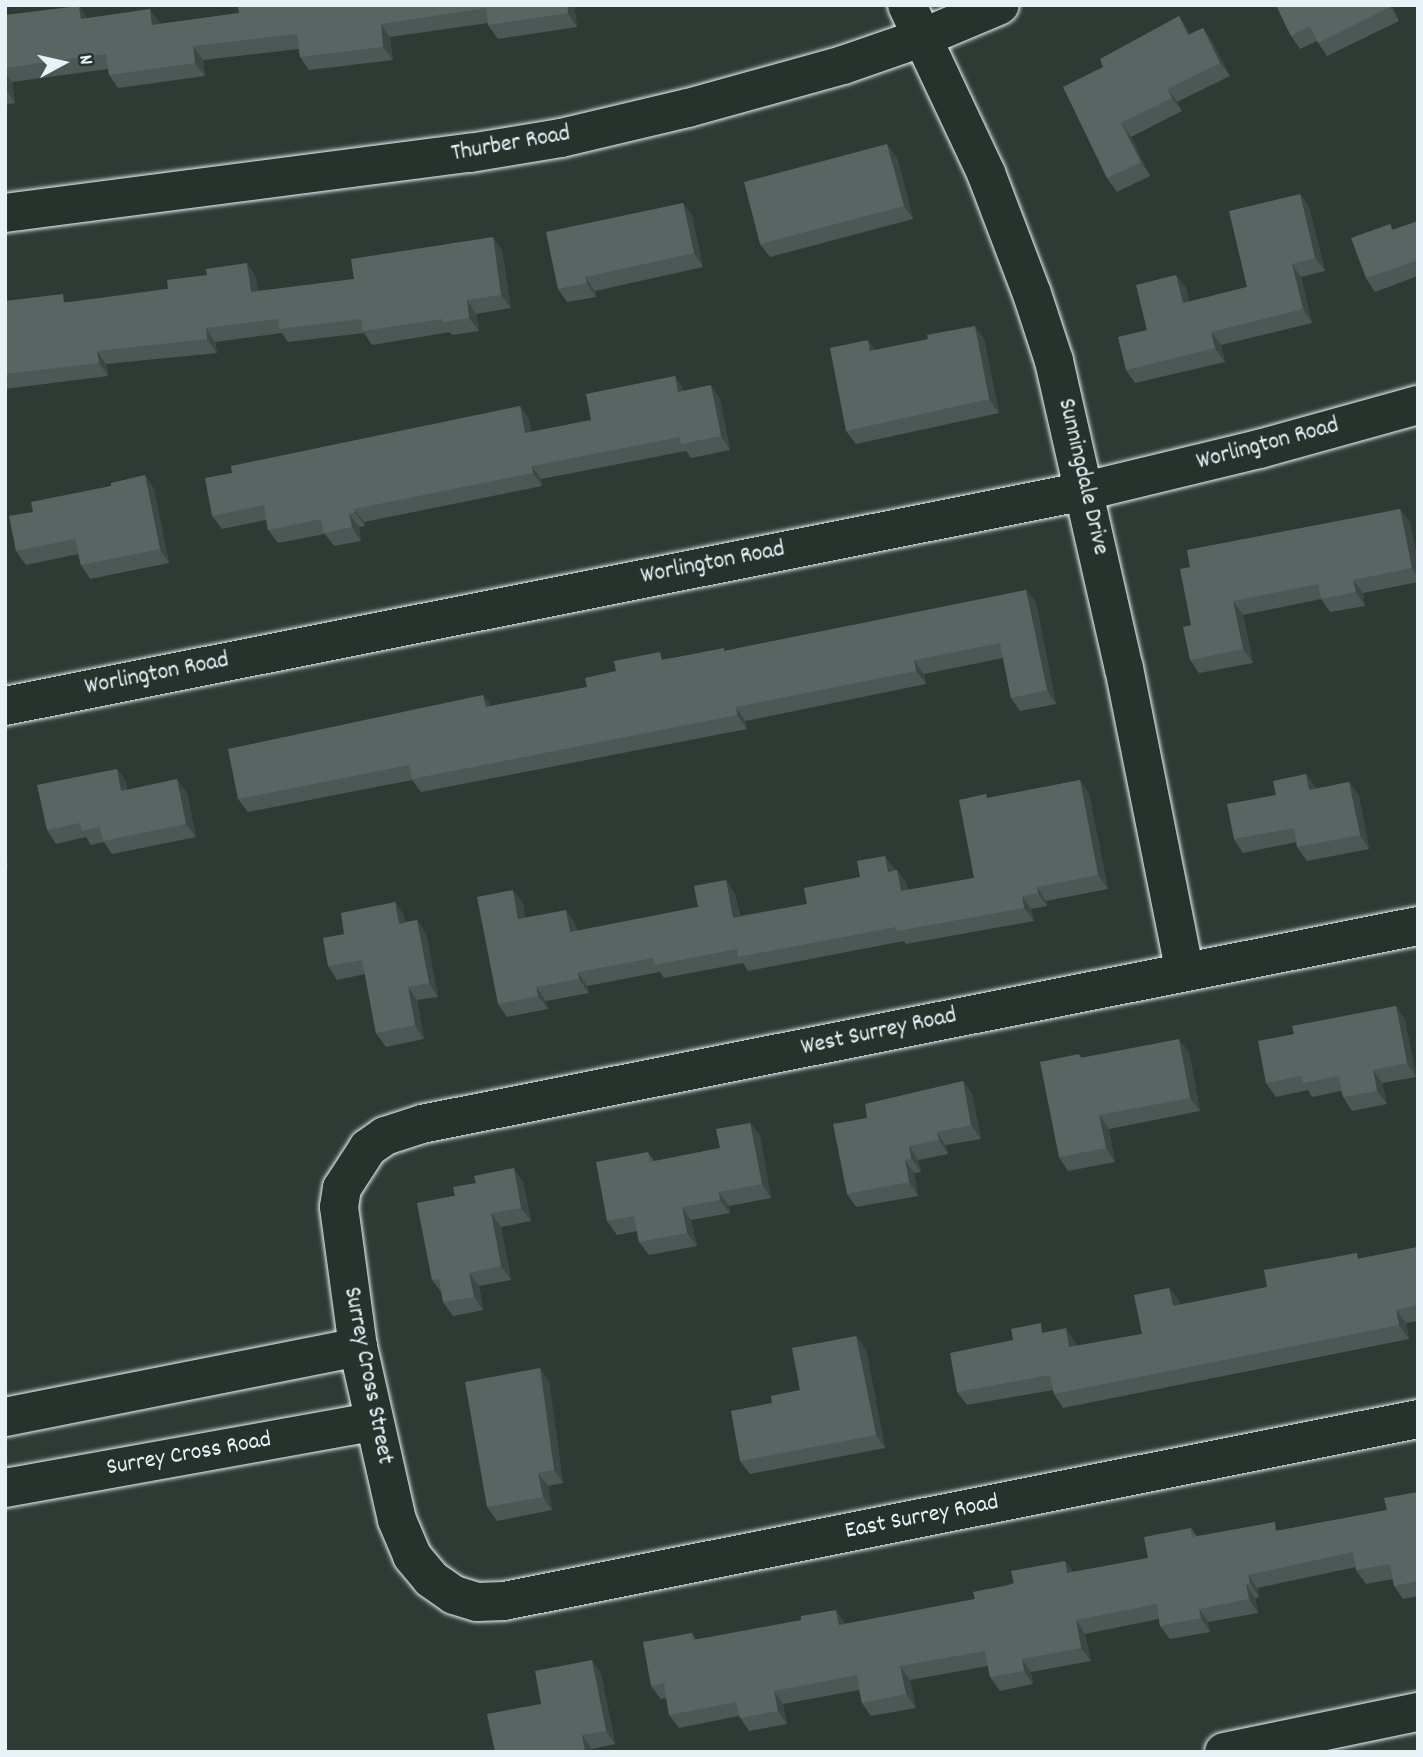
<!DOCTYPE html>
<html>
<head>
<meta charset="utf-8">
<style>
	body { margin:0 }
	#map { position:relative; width:1423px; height:1757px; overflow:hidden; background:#2e3b35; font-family:Dekko,sans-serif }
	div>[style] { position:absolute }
	.roads { filter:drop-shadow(0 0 2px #e8f1f8) drop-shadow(0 0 2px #e8f1f8) }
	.minor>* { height:38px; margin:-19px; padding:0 19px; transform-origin:19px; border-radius:19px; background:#26332d }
	.wall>* { inset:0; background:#4d5755 }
	.shaded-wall>* { inset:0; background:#3e4745 }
	.building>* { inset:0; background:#596563 }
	span { translate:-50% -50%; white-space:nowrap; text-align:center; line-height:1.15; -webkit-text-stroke:6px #26332d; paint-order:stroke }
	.street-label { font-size:24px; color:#e8f1f8 }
	.frame { position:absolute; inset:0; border:7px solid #e8f1f8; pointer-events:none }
	.north { position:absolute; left:28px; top:28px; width:70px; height:70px; -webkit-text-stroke:5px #26332d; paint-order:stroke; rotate:82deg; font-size:19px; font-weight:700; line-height:28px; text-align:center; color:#e8f1f8 }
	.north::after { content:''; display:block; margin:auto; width:24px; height:32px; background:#e8f1f8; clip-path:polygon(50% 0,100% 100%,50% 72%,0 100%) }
</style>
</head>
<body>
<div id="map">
	<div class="roads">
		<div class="minor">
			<i style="left:907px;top:5px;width:186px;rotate:64.8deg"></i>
			<i style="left:986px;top:173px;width:129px;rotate:69.2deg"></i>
			<i style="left:1032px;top:294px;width:71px;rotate:71.8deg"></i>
			<i style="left:1054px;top:361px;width:315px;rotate:77.2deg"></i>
			<i style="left:1124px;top:668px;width:310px;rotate:78.7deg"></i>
			<i style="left:5px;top:213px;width:469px;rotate:-7.4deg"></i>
			<i style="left:470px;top:153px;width:92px;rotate:-9.4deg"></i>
			<i style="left:561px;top:138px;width:130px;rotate:-13.3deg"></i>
			<i style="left:688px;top:108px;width:161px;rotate:-15.5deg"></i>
			<i style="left:843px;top:65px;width:86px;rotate:-19.1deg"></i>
			<i style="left:924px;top:37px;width:82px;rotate:-22.8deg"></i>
			<i style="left:5px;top:706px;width:1101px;rotate:-11.26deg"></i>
			<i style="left:1085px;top:491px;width:179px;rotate:-13.6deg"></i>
			<i style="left:1259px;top:449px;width:165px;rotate:-15.5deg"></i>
			<i style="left:1418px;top:926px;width:1015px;rotate:168.76deg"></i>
			<i style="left:422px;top:1124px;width:39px;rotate:162deg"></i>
			<i style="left:385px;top:1136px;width:21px;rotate:145deg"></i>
			<i style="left:368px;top:1148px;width:48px;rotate:123deg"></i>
			<i style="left:342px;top:1188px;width:19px;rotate:99deg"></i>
			<i style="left:339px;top:1207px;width:141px;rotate:82.3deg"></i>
			<i style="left:358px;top:1347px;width:177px;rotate:77.3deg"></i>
			<i style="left:397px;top:1520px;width:39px;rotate:67deg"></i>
			<i style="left:412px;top:1556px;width:30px;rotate:50deg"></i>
			<i style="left:431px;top:1579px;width:28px;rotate:35deg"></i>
			<i style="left:454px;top:1595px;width:24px;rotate:17deg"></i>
			<i style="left:477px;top:1602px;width:27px;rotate:-2deg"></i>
			<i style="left:504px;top:1601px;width:932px;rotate:-11.26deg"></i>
			<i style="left:5px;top:1417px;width:360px;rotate:-11.2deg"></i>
			<i style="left:5px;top:1488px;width:374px;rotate:-10.2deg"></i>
			<i style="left:1224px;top:1752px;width:198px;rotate:-11.7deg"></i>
		</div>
	</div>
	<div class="wall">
		<i style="clip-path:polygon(238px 5px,574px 5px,577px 27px,498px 39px,488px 25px,488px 23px,390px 37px,393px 60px,309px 70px,300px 57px,299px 49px,203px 60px,205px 76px,118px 88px,109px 75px,108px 69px,12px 82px,15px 103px,5px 105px,5px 15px,88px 18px,160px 23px,160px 24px,239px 13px)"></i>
		<i style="clip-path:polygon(1276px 5px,1392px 5px,1399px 21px,1327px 56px,1317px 41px,1300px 49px,1291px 36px)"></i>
		<i style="clip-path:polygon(1179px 16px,1190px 34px,1203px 28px,1212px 42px,1230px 76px,1177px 102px,1182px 111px,1131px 137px,1150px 176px,1117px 192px,1107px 178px,1103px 67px)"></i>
		<i style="clip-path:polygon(897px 157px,913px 219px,770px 257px,760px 244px)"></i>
		<i style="clip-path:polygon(1300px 194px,1309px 207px,1325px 271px,1301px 277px,1312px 323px,1221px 345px,1225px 362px,1135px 383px,1126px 370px,1176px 275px,1186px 288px,1189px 302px,1247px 287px)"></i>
		<i style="clip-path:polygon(683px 203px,692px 216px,703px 267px,595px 291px,596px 297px,567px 302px,558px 289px)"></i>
		<i style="clip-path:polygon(1418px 221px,1418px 276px,1375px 292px,1366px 278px,1390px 224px,1393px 230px)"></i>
		<i style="clip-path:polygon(493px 237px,502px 251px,511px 308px,476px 314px,479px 331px,452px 335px,450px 332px,372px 345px,364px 333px,288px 342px,282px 333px,215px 342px,217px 353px,106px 364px,108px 376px,5px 389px,5px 301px,69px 302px,256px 277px,258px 291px,354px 279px)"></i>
		<i style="clip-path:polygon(984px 339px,999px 413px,856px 444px,846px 431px,875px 350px)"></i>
		<i style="clip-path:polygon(675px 376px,684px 391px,720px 399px,730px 450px,691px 458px,686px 451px,541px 479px,542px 486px,364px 522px,365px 526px,359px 527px,361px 541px,334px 546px,325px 534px,278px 543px,268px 530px,266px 520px,222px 529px,212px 516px,232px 473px,520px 406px,529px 419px,531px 432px,591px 420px)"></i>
		<i style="clip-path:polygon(145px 475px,154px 489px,169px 563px,90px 579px,81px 565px,78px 554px,26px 565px,16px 551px,33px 512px)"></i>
		<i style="clip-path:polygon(1400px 509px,1410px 523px,1418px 562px,1418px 582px,1363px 593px,1365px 606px,1330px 612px,1321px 599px,1243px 615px,1253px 663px,1199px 673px,1190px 660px,1191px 625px,1190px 567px)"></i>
		<i style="clip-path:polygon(1026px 590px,1036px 603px,1056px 704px,1020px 711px,1011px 698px,1003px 658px,924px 674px,926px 684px,745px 721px,747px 729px,421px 792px,412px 780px,248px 812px,238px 799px,483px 695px,491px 706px,587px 687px,665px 659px,726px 651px)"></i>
		<i style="clip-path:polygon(117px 769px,126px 782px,127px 790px,187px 793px,196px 837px,112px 854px,104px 842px,91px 845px,86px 837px,56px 844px,47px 830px)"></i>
		<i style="clip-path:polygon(1306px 774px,1316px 789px,1349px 782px,1359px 796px,1369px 849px,1307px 861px,1297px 847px,1297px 842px,1243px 853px,1234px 839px,1276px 795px)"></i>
		<i style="clip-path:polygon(1080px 780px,1089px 794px,1108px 889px,1046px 901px,1047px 906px,1031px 909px,1034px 921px,906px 944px,904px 941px,748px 971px,743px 963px,664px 978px,660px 972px,587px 986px,589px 993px,546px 1001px,548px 1009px,507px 1017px,498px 1004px,523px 903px,525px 918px,575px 923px,577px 931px,698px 907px,726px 880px,735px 894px,740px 916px,807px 904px,860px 877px,885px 856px,895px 870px,897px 870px,906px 883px,908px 890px,974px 878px,989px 798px)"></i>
		<i style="clip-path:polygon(395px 902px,404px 916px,405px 922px,417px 920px,426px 934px,438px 997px,417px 1000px,424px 1039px,386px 1047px,376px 1033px,365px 974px,337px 980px,328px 966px,344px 934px)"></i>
		<i style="clip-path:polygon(1396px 1006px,1405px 1020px,1416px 1077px,1382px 1083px,1387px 1104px,1352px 1111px,1343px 1097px,1341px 1091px,1312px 1097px,1308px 1090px,1276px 1097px,1266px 1083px,1294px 1034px)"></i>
		<i style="clip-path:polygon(1189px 1052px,1200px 1111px,1109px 1129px,1115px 1162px,1068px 1171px,1059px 1157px,1079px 1054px,1082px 1058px)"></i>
		<i style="clip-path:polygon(963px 1081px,972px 1094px,981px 1139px,946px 1145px,948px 1154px,918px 1160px,921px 1172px,914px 1173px,918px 1196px,856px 1207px,847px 1194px,867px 1118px)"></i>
		<i style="clip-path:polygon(750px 1123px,760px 1136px,771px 1198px,729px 1206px,730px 1213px,691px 1220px,697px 1246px,649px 1255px,639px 1242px,637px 1231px,617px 1235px,607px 1221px,648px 1152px,654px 1161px,720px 1148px)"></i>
		<i style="clip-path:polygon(523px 1182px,531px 1221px,501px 1227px,511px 1280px,479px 1286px,483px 1310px,453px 1316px,443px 1302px,442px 1293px,432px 1280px,417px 1203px)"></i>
		<i style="clip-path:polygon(1418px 1247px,1418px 1321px,1406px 1323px,1409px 1339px,1063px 1408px,1054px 1394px,1053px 1390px,967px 1405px,957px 1392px,1013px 1340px,1047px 1332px,1075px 1342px,1076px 1346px,1142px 1334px,1169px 1288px,1179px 1301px,1179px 1305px,1267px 1287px,1361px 1258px)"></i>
		<i style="clip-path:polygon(856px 1336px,866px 1350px,885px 1448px,750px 1474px,740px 1461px,772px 1403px,800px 1390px)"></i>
		<i style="clip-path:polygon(540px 1368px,549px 1382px,563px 1483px,548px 1486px,552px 1510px,497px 1521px,487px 1507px)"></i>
		<i style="clip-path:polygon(1418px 1492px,1418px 1596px,1403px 1599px,1394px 1586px,1393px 1579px,1366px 1584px,1356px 1570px,1356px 1567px,1257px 1588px,1259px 1597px,1255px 1598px,1258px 1613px,1208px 1622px,1210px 1632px,1170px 1639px,1160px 1626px,1159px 1619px,1085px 1634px,1091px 1661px,1031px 1672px,1033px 1684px,1000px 1691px,990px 1677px,988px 1666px,910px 1680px,916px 1708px,871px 1716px,862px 1703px,859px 1690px,783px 1704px,787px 1724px,749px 1731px,739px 1716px,679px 1728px,669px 1715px,666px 1698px,661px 1699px,651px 1686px,692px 1633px,696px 1640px,845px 1624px,975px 1599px,1065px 1561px,1073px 1572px,1148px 1558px,1191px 1528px,1197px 1536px,1281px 1530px,1387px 1510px)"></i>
		<i style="clip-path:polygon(601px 1674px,615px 1744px,592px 1749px,592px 1752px,495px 1752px,541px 1704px)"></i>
	</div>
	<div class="shaded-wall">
		<i style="clip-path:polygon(567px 5px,574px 5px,577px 27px,568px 13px)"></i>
		<i style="clip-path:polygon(1389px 5px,1392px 5px,1399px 21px)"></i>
		<i style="clip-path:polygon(79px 6px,88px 19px,81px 19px)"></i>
		<i style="clip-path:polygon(150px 9px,160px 23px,162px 38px,152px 25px)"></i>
		<i style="clip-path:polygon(1179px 16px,1188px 30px,1197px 49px,1188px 35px)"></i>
		<i style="clip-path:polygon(381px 24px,390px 37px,393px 60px,383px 47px)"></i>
		<i style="clip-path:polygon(1203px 28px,1212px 42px,1230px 76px,1220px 63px)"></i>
		<i style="clip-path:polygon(193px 46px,203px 60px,205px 76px,195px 63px)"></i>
		<i style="clip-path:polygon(5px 72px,12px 82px,15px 103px,6px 90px)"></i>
		<i style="clip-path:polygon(1167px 89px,1177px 102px,1182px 111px,1172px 98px)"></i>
		<i style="clip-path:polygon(1121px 123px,1131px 137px,1150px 176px,1141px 162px)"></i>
		<i style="clip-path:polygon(887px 144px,897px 157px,913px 219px,904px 206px)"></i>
		<i style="clip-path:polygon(1300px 194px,1309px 207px,1325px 271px,1315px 258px)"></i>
		<i style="clip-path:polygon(683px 203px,692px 216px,703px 267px,694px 253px)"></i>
		<i style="clip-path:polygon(493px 237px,502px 251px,511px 308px,501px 295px)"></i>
		<i style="clip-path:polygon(247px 263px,256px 277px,261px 306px,251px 292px)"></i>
		<i style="clip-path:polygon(1292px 264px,1301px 277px,1312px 323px,1303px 309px)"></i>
		<i style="clip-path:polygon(1176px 275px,1186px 288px,1193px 316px,1183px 303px)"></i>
		<i style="clip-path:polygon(585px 277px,595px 291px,596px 297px,587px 283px)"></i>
		<i style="clip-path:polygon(467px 300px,476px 314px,479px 331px,469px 318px)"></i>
		<i style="clip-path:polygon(975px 326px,984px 339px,999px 413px,989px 399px)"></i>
		<i style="clip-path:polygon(206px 328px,215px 342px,217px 353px,207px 339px)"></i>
		<i style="clip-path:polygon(1211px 332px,1221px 345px,1225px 362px,1215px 348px)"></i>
		<i style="clip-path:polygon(868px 340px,878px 354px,870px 351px)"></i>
		<i style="clip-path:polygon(97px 351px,106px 364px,108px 376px,99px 363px)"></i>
		<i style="clip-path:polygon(675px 376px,684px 390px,688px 406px,678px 392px)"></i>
		<i style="clip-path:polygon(711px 385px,720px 399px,730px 450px,721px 436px)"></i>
		<i style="clip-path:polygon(520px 406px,529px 419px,534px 446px,525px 433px)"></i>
		<i style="clip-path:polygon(532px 466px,541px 479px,542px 486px,533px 473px)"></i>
		<i style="clip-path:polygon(145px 475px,154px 489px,169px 563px,160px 549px)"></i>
		<i style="clip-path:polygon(354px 509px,364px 522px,365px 526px,355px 512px)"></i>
		<i style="clip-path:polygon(1400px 509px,1410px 523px,1418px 562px,1418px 576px,1412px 568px)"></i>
		<i style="clip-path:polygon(349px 514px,359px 527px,361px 541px,352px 527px)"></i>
		<i style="clip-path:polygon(1353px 580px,1363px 593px,1365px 606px,1356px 592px)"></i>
		<i style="clip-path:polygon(1026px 590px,1036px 603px,1056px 704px,1047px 690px)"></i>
		<i style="clip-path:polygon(1233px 601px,1243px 615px,1253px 663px,1243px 649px)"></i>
		<i style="clip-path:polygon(914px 660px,924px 674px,926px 684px,916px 671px)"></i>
		<i style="clip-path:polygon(483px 695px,493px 708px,486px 707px)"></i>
		<i style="clip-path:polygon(736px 707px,745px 721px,747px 729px,737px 715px)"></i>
		<i style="clip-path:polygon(117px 769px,126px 782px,130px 804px,121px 791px)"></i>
		<i style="clip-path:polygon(1306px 774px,1316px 788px,1319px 804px,1309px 790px)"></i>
		<i style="clip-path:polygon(177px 779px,187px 793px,196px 837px,186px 824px)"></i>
		<i style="clip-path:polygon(1080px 780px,1089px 794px,1108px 889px,1098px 875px)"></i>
		<i style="clip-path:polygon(1349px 782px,1359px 796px,1369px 849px,1360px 835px)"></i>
		<i style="clip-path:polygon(5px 852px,9px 870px,5px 865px)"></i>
		<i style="clip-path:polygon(885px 856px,894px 869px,897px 885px,888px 872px)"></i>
		<i style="clip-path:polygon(897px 870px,906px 883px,911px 905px,901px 891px)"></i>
		<i style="clip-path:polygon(726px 880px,735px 894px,742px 931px,733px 918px)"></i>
		<i style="clip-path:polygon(1037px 887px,1046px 901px,1047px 906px,1038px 893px)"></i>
		<i style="clip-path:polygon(513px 890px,523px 903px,528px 933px,518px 919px)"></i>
		<i style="clip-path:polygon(1022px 896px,1031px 909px,1034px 921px,1024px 908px)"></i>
		<i style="clip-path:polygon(395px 902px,404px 916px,408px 937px,399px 924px)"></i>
		<i style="clip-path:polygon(566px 910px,575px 923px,579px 945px,570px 932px)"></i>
		<i style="clip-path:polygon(417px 920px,426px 934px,438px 997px,429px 983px)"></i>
		<i style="clip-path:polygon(578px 972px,587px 986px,589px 993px,579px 979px)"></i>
		<i style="clip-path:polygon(408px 987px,417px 1000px,424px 1039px,415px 1025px)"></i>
		<i style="clip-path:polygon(536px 987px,546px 1001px,548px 1009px,538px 996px)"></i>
		<i style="clip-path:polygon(1396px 1006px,1405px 1020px,1416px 1077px,1407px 1063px)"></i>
		<i style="clip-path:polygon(1179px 1039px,1189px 1052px,1200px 1111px,1190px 1098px)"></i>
		<i style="clip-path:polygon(1373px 1070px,1382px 1083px,1387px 1104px,1377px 1091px)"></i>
		<i style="clip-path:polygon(963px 1081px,972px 1094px,981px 1139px,971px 1125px)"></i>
		<i style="clip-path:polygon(1099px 1115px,1109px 1129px,1115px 1162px,1106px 1148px)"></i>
		<i style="clip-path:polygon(750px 1123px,760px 1136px,771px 1198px,762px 1184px)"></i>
		<i style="clip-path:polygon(937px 1132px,946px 1145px,948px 1154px,939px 1140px)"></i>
		<i style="clip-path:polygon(909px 1146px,918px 1160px,921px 1172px,911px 1158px)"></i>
		<i style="clip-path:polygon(905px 1160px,914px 1173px,918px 1196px,909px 1182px)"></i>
		<i style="clip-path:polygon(514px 1168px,523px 1182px,531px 1221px,521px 1208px)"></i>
		<i style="clip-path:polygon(719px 1192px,729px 1206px,730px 1213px,720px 1200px)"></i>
		<i style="clip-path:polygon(682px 1207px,691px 1220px,697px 1246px,687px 1233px)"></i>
		<i style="clip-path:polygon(491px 1213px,501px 1227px,511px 1280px,501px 1266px)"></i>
		<i style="clip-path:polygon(469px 1273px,479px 1286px,483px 1310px,474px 1297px)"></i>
		<i style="clip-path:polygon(1169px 1288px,1179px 1301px,1182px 1319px,1173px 1306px)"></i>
		<i style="clip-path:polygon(1396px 1310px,1406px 1323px,1409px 1339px,1399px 1325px)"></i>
		<i style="clip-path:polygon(1066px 1328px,1075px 1342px,1079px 1360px,1069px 1347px)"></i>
		<i style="clip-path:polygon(856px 1336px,866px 1350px,885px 1448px,876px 1435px)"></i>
		<i style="clip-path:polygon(540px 1368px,549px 1382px,563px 1483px,554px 1470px)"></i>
		<i style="clip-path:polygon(538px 1473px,548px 1486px,552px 1510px,543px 1497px)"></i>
		<i style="clip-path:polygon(1065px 1561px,1074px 1574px,1067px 1573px)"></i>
		<i style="clip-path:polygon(1248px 1575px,1257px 1588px,1259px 1597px,1250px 1583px)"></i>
		<i style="clip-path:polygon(1246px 1584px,1255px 1598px,1258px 1613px,1249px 1599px)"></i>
		<i style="clip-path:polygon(1199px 1609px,1208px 1622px,1210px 1632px,1201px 1618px)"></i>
		<i style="clip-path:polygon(836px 1610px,845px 1623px,848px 1639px,839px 1625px)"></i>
		<i style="clip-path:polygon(1076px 1620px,1085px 1634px,1091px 1661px,1081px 1648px)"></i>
		<i style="clip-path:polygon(1022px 1659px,1031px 1672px,1033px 1684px,1024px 1671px)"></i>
		<i style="clip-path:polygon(592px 1660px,601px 1674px,615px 1744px,606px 1731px)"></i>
		<i style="clip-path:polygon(900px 1666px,910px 1680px,916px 1708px,906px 1694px)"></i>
		<i style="clip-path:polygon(774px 1691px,783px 1704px,787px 1724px,778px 1711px)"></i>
		<i style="clip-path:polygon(582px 1735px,592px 1749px,592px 1752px,585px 1752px)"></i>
	</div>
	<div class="building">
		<i style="clip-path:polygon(238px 5px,567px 5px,568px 13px,488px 25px,486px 8px,381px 24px,383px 47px,300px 57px,297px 34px,193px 46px,195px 63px,109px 75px,106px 54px,5px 68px,5px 15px,79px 6px,81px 19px,150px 9px,152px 25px,239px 13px)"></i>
		<i style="clip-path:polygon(1276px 5px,1389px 5px,1390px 7px,1318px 43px,1310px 26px,1291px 36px)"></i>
		<i style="clip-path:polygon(1179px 16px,1188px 35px,1203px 28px,1220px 63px,1167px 89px,1172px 98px,1121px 123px,1141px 162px,1107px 178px,1063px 87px,1103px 67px,1100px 59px)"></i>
		<i style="clip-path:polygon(887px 144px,904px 206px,760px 244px,744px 182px)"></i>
		<i style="clip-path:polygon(1300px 194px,1315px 258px,1292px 264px,1303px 309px,1211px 332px,1215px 348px,1126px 370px,1118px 337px,1147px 330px,1136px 285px,1176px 275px,1183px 303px,1247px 287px,1229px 211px)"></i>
		<i style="clip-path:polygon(683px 203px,694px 253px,585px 277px,587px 283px,558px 289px,546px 232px)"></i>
		<i style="clip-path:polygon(1418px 221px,1418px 260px,1366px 278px,1351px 238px,1390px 224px,1392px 230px)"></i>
		<i style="clip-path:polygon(493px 237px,501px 295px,467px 300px,469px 318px,443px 322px,442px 319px,363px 331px,361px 319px,279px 329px,278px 319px,206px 328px,207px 339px,97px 351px,99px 363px,5px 374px,5px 301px,63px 294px,64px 303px,168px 289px,167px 280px,207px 275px,206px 269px,247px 263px,251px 292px,354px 279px,351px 259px)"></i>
		<i style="clip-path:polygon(975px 326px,989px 399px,846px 431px,830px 348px,868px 340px,870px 351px,928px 339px,927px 335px)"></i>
		<i style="clip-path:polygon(675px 376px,678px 392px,711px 385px,721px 436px,681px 444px,680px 437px,532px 466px,533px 473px,354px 509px,355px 512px,349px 514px,352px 527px,324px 533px,321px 519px,268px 530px,264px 505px,212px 516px,205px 478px,232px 473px,231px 466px,520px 406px,525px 433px,591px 420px,586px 394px)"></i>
		<i style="clip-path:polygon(145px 475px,160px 549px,81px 565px,75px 539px,16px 551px,9px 516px,33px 512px,31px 502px,111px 486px,111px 483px)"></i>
		<i style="clip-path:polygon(1400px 509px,1412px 568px,1353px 580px,1356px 592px,1321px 599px,1318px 584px,1233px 601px,1243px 649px,1190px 660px,1183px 627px,1191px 625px,1180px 569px,1190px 567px,1187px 550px)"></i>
		<i style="clip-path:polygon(1026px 590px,1047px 690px,1011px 698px,1000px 643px,914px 660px,916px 671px,736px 707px,737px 715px,412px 779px,409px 765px,238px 799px,228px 749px,483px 695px,486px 707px,587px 687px,585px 678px,616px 671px,614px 661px,660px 652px,662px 660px,724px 648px,724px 651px)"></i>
		<i style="clip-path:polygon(117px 769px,121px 791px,177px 779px,186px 824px,103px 841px,100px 827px,82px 831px,80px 823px,47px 830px,37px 785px)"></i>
		<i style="clip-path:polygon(1306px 774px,1309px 790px,1349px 782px,1360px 835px,1297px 847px,1294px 828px,1234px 839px,1227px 804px,1276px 795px,1273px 781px)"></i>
		<i style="clip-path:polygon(1080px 780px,1098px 875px,1037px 887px,1038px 893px,1022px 896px,1024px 908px,897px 931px,896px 927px,738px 957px,737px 949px,654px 965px,653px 958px,578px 972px,579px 979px,536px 987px,538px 996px,498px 1004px,477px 897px,513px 890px,518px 919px,566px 910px,570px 932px,698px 907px,694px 886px,726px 880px,733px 918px,807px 904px,804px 888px,860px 877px,857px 861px,885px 856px,888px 872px,897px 870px,901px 891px,974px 878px,959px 800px,986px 794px,987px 798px)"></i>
		<i style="clip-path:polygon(395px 902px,399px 924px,417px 920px,429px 983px,408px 987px,415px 1025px,376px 1033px,362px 960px,328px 966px,323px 938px,344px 934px,341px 913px)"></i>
		<i style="clip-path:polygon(1396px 1006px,1407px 1063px,1373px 1070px,1377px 1091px,1343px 1097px,1339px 1076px,1303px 1083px,1301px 1076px,1266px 1083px,1258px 1041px,1294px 1034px,1292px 1026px)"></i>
		<i style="clip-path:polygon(1179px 1039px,1190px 1098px,1099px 1115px,1106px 1148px,1059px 1157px,1040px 1062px,1079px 1054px,1080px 1058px)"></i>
		<i style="clip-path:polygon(963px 1081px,971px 1125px,937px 1132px,939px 1140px,909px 1146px,911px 1158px,905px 1160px,909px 1182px,847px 1194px,833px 1124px,867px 1118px,865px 1104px)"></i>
		<i style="clip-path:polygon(750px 1123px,762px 1184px,719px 1192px,720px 1200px,682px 1207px,687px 1233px,639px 1242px,634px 1216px,607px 1221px,596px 1162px,648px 1152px,650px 1162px,720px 1148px,716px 1129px)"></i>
		<i style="clip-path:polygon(514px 1168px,521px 1208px,491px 1213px,501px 1266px,469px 1273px,474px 1297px,443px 1302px,439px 1279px,432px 1280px,417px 1203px,455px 1196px,453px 1187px,476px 1183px,474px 1176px)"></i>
		<i style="clip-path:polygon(1418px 1247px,1418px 1305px,1396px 1310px,1399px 1325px,1054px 1394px,1050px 1375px,957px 1392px,950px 1353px,1013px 1340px,1011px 1329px,1041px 1323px,1042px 1333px,1066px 1328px,1069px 1347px,1142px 1334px,1134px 1295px,1169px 1288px,1173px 1306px,1267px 1287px,1264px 1270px,1357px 1253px,1358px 1259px)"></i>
		<i style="clip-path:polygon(856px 1336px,876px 1435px,740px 1461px,731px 1411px,772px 1403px,771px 1396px,800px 1390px,792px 1348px)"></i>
		<i style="clip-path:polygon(540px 1368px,554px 1470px,538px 1473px,543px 1497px,487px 1507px,465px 1382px)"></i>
		<i style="clip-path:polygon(1418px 1492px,1418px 1581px,1394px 1586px,1390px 1564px,1356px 1570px,1353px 1552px,1248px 1575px,1250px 1583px,1246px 1584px,1249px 1599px,1199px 1609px,1201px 1618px,1160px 1626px,1157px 1604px,1076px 1620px,1081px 1648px,1022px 1659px,1024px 1671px,990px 1677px,985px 1651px,900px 1666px,906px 1694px,862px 1703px,857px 1675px,774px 1691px,778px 1711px,740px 1718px,736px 1702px,669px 1715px,664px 1683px,651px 1686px,643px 1642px,692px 1633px,693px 1640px,801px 1620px,801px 1616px,836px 1610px,839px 1625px,975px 1599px,973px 1592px,1014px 1584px,1011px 1571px,1065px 1561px,1067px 1573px,1148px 1558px,1144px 1537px,1191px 1528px,1192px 1537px,1275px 1522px,1276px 1531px,1387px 1510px,1384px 1498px)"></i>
		<i style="clip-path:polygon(592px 1660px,606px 1731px,582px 1735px,585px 1752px,550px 1752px,550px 1751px,544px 1752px,495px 1752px,487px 1714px,541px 1704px,535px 1671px)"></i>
	</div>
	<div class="street-label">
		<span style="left:511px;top:145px;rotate:-10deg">Thurber Road</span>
		<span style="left:1268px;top:445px;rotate:-15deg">Worlington Road</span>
		<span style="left:1082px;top:477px;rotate:77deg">Sunningdale Drive</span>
		<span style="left:713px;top:564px;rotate:-11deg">Worlington Road</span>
		<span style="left:157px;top:675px;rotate:-11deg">Worlington Road</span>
		<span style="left:879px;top:1033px;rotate:-12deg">West Surrey Road</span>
		<span style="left:367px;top:1376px;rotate:79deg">Surrey Cross Street</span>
		<span style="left:189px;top:1455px;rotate:-10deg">Surrey Cross Road</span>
		<span style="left:922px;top:1518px;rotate:-11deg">East Surrey Road</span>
	</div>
	<div class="frame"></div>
	<div class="north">N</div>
</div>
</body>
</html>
